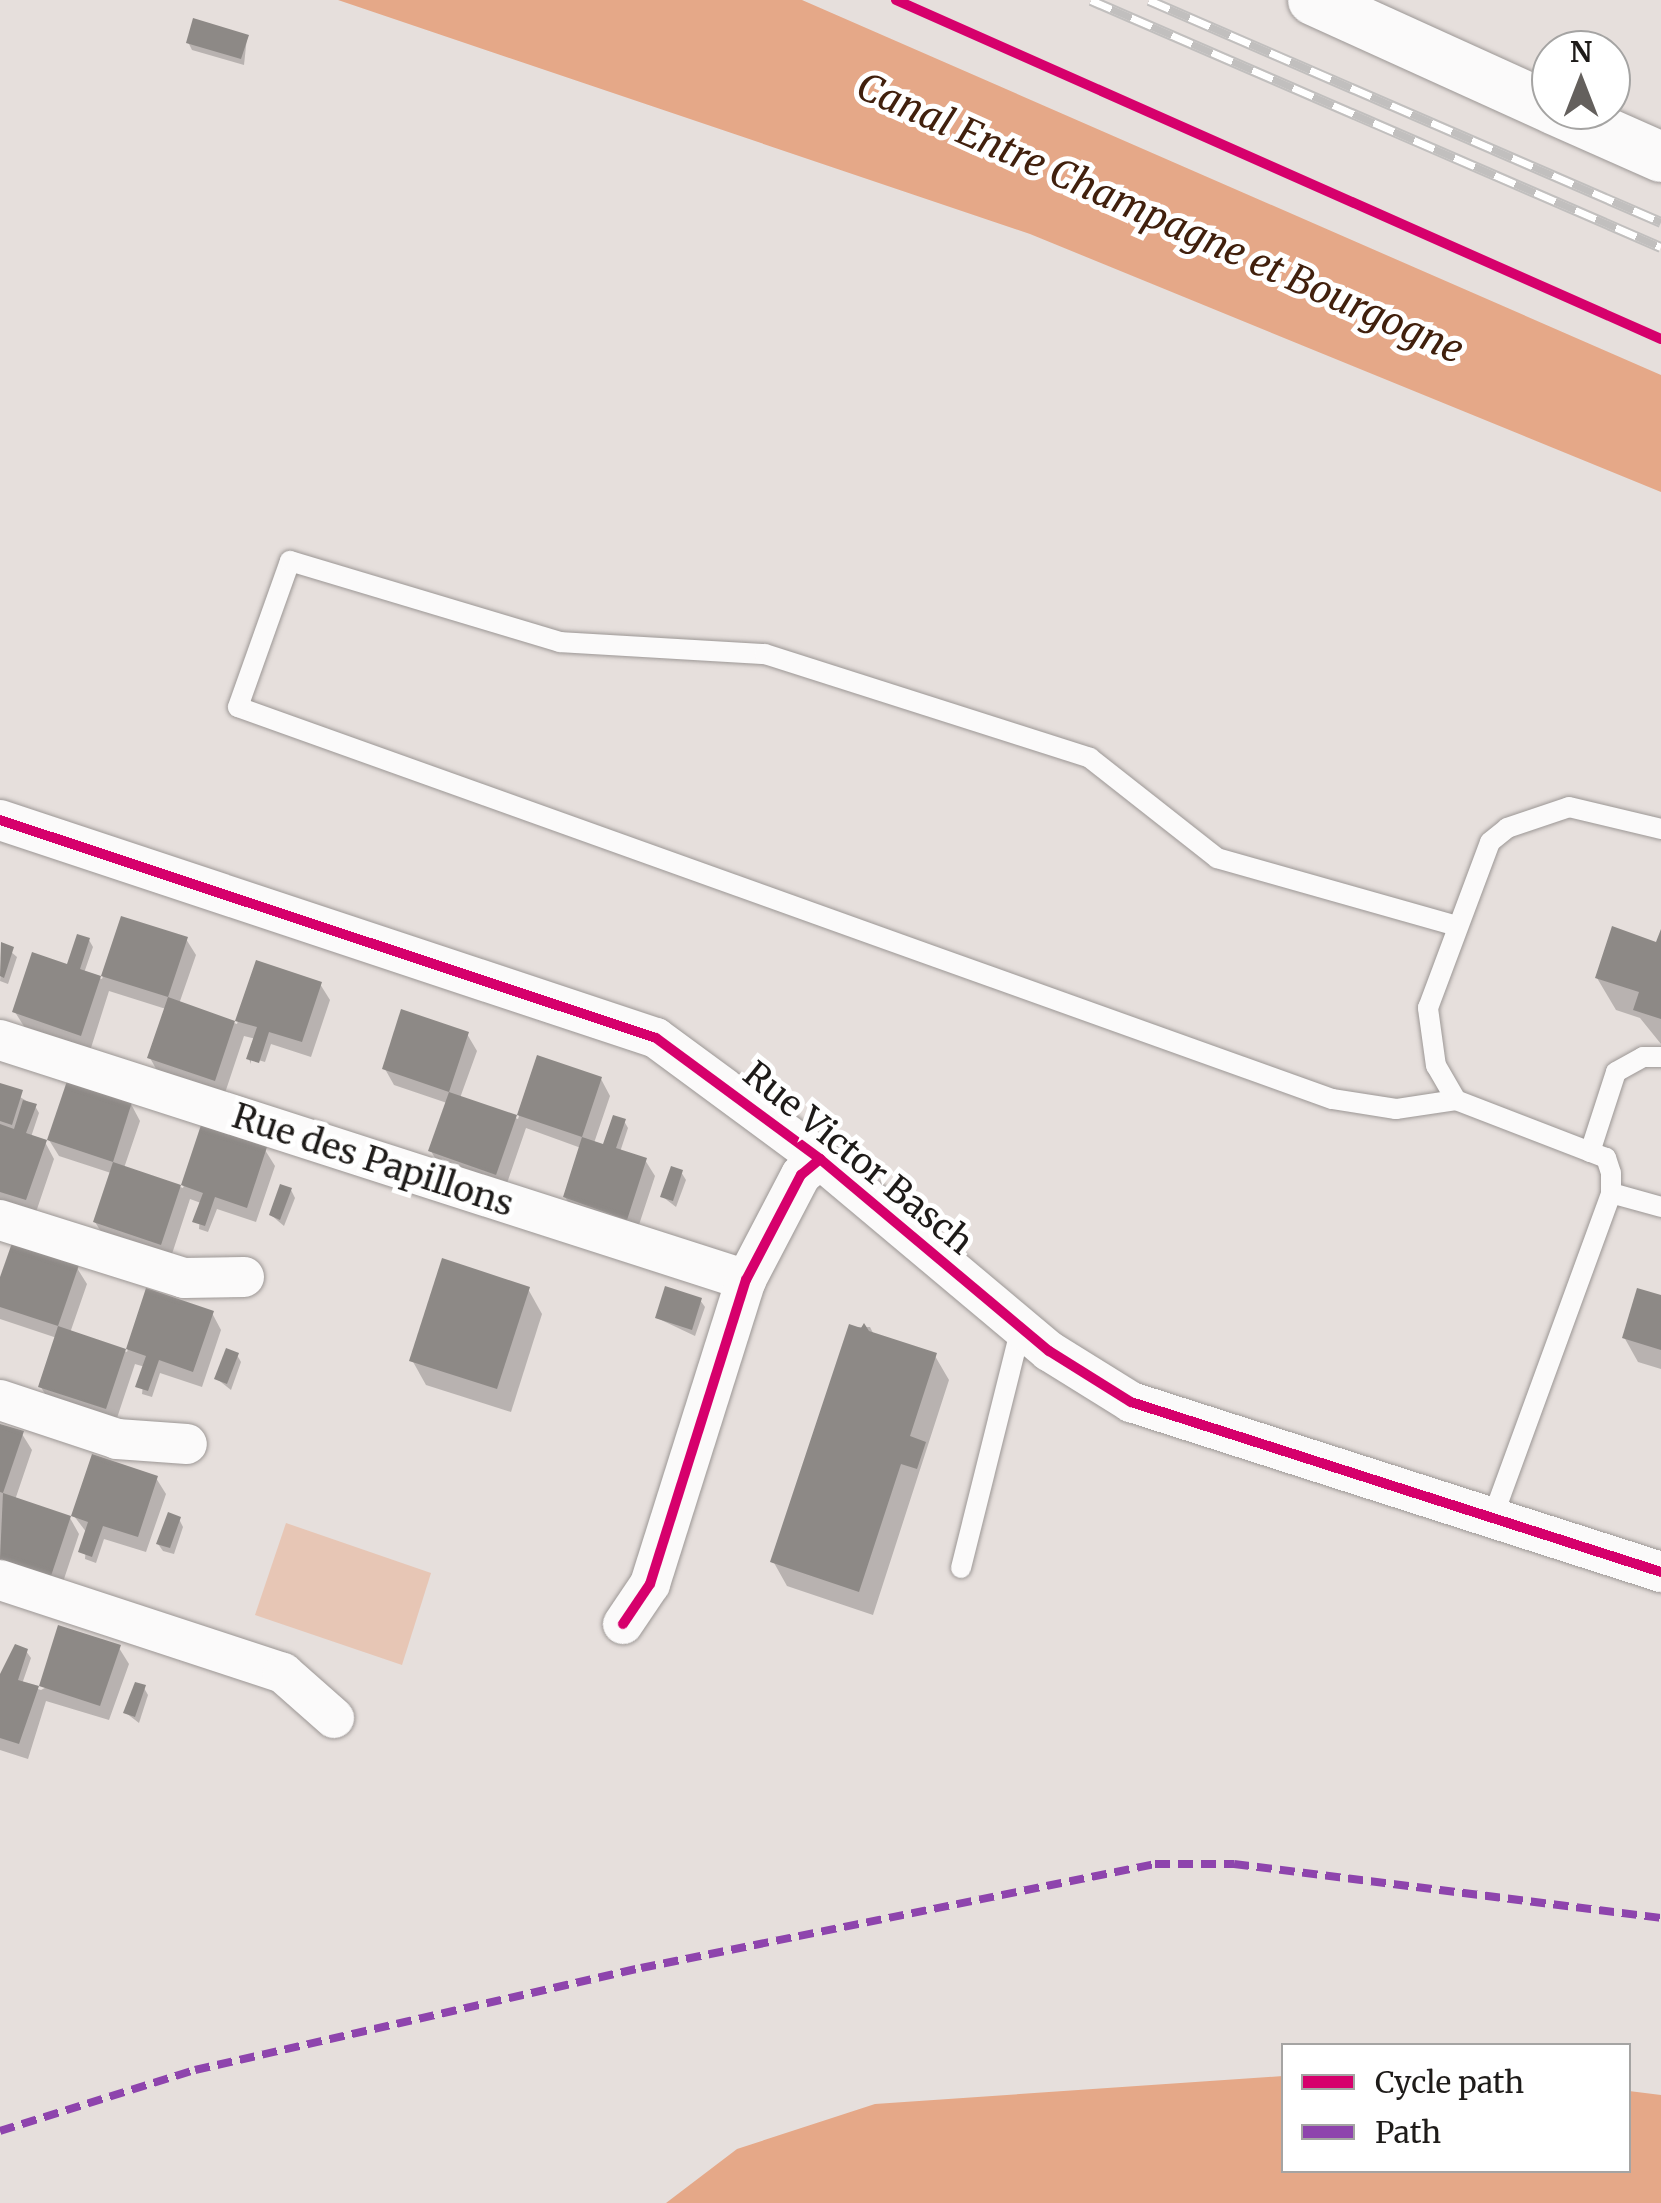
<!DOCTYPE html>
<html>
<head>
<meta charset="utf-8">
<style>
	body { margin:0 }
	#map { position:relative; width:1661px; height:2203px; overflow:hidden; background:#e6dfdc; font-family:Merriweather,serif }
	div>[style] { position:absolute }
	.green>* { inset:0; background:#e7c6b5 }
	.water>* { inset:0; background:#e5a888 }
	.shadow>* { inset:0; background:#0003 }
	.building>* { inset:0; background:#8d8986 }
	.roads { filter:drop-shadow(0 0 2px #9c9795) drop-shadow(0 0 2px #9c9795) }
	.service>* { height:20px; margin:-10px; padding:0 10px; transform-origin:10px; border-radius:10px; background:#fbfafa }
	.minor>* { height:40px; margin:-20px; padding:0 20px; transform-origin:20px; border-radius:20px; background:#fbfafa }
	.tertiary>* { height:50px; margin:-25px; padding:0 25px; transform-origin:25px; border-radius:25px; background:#fbfafa }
	.rail>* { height:11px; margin-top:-5.5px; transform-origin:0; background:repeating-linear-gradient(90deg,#fff 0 22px,#c1bfbe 0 44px); box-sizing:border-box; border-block:2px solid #c1bfbe }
	.quiet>* { height:8px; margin-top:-4px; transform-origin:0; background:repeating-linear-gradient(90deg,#8e44ad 0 15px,transparent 0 23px) }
	.cycleway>* { height:10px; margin:-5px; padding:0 5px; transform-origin:5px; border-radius:5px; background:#d6006c }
	span { translate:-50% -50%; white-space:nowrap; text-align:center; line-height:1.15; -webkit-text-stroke:10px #fff; paint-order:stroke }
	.street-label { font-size:35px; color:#1e1b19 }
	.water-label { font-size:38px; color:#41200d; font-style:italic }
	.legend { position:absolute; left:1281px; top:2043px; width:350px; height:130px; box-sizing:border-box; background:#fff; border:2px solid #a5a4a3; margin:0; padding:12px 18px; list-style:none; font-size:30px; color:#1e1b19 }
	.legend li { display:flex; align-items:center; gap:20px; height:50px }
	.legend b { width:50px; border:2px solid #a5a4a3 }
	.north { position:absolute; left:1531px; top:30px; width:100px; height:100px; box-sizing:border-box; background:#fff; border:2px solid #a5a4a3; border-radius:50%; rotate:0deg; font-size:28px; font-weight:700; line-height:40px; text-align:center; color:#1e1b19 }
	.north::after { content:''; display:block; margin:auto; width:35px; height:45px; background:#64605d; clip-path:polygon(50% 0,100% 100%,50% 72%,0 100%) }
</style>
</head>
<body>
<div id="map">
	<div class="green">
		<i style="clip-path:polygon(286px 1523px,431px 1573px,402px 1665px,255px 1615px)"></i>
	</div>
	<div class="water">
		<i style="clip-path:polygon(338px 0,802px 0,1661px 375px,1661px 492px,1030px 234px)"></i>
		<i style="clip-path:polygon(1283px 2076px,1284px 2170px,1628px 2170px,1629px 2091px,1661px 2095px,1661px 2203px,666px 2203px,737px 2149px,875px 2104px)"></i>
	</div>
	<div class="shadow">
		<i style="clip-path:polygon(247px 37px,244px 65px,192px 50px,188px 42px)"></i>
		<i style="clip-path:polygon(123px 919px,186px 939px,196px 955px,179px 1004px,237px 1024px,257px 963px,320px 984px,330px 1000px,311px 1057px,271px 1044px,265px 1062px,251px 1058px,251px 1064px,249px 1059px,256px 1039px,244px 1036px,224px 1096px,159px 1074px,150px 1058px,166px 1009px,109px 991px,90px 1051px,25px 1028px,15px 1012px,69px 967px,89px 940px,93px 947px,84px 973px,102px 979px)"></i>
		<i style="clip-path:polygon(1661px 935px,1661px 1044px,1640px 1018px,1616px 1010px,1597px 978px,1658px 945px)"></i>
		<i style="clip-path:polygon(3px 945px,17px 957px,8px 984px,0 981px)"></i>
		<i style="clip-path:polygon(467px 1034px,477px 1051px,460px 1098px,518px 1119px,539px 1058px,601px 1079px,610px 1096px,594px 1143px,605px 1147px,624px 1121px,628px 1128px,620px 1152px,645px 1160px,655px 1176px,636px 1234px,575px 1213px,565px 1197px,581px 1148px,526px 1128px,505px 1189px,440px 1167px,431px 1151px,447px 1103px,394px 1085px,385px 1069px)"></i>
		<i style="clip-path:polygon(0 1085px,35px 1106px,39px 1113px,31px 1137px,45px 1142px,54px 1159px,35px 1215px,0 1204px)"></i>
		<i style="clip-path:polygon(131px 1104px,140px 1121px,124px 1168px,183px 1188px,203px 1128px,265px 1150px,275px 1166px,256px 1222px,217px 1209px,208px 1232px,199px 1229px,201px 1203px,190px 1199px,170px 1260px,105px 1238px,95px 1222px,111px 1173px,59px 1156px,49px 1140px)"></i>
		<i style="clip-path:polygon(681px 1172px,686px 1180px,676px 1207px,663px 1197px)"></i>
		<i style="clip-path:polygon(291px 1190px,295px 1198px,284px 1226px,271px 1215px)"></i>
		<i style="clip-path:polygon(77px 1268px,87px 1284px,70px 1333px,127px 1352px,148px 1292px,212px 1313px,221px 1330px,202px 1387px,160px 1373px,152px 1397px,142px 1394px,145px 1367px,135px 1364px,115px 1424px,50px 1403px,41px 1387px,57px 1338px,0 1319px,0 1285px)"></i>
		<i style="clip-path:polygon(528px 1289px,542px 1314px,511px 1412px,426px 1385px,412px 1360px)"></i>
		<i style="clip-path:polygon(1661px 1298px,1661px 1369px,1638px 1362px,1624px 1337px)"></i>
		<i style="clip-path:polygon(700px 1300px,705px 1307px,695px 1336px,657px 1318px)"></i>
		<i style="clip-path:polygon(850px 1327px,870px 1327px,874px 1335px,935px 1356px,949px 1380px,873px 1615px,787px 1586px,773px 1561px)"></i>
		<i style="clip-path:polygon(237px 1355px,241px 1362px,231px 1390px,217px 1379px)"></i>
		<i style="clip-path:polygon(0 1426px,22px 1434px,32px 1450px,15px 1500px,70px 1518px,79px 1534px,60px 1591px,0 1571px)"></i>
		<i style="clip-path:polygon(156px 1478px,166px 1494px,146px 1552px,104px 1539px,96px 1563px,85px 1559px,87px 1533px,74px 1516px)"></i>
		<i style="clip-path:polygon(179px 1519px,183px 1527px,174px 1554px,163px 1551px,158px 1544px)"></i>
		<i style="clip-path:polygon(119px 1648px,129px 1664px,109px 1720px,46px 1701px,28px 1759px,0 1750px,0 1676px,26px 1651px,31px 1658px,22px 1684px,41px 1690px)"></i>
		<i style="clip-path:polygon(144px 1688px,148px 1695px,139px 1723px,126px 1713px)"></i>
	</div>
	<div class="building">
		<i style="clip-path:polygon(193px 18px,249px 35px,241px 59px,186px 43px)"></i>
		<i style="clip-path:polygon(121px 916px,188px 937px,168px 997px,235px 1021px,215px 1081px,147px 1058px,168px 997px,101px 976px)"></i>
		<i style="clip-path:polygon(1612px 926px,1656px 942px,1661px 929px,1661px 1019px,1633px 1010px,1639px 992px,1595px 978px)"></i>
		<i style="clip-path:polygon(77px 934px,90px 938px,80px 969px,101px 976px,81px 1036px,12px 1012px,32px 952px,67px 964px)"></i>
		<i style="clip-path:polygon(1px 942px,14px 947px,4px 978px,0 976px)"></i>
		<i style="clip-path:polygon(256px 960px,322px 982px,302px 1042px,269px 1032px,259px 1063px,246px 1059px,257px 1027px,235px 1021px)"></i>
		<i style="clip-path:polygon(401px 1009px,469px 1032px,449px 1092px,382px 1069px)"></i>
		<i style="clip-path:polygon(537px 1055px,602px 1077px,582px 1137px,517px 1115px)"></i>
		<i style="clip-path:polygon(67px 1081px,132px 1102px,113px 1162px,47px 1140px)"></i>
		<i style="clip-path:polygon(0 1083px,23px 1090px,12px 1125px,0 1121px)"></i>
		<i style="clip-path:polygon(449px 1092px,517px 1115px,496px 1175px,428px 1151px)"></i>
		<i style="clip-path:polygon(23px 1100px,37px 1104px,26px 1133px,47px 1140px,26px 1200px,0 1192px,0 1124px,14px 1129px)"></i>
		<i style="clip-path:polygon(613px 1115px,626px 1119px,616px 1148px,647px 1158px,627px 1220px,563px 1197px,582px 1137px,603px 1144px)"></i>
		<i style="clip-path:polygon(201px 1125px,267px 1147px,247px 1208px,215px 1197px,205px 1226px,192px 1222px,203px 1193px,181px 1185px,161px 1245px,93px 1222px,113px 1162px,181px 1185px)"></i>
		<i style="clip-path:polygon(671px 1166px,683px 1170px,673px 1201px,660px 1197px)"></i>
		<i style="clip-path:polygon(280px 1184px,292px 1188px,280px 1220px,269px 1215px)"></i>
		<i style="clip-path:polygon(12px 1243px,79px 1265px,58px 1326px,0 1307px,0 1277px)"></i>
		<i style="clip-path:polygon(442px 1258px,530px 1287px,497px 1389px,409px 1361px)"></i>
		<i style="clip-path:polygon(665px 1286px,702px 1298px,692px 1330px,655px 1318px)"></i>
		<i style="clip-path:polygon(146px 1288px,214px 1311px,193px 1372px,159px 1360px,148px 1391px,135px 1387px,146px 1356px,126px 1349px,106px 1409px,38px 1387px,58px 1326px,126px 1349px)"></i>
		<i style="clip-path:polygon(1637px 1288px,1661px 1295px,1661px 1350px,1622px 1338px)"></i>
		<i style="clip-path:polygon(864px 1323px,869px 1331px,937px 1353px,910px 1436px,926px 1442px,917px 1469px,901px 1464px,859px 1592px,770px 1562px,849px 1324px,861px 1328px)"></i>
		<i style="clip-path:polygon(226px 1348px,239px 1353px,227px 1384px,214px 1379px)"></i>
		<i style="clip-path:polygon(0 1424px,24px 1431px,3px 1493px,0 1492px)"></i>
		<i style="clip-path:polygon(92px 1454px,158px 1476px,138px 1537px,103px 1526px,92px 1557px,78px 1552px,88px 1522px,71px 1516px)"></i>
		<i style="clip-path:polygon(3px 1493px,71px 1516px,51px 1576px,0 1559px)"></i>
		<i style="clip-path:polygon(168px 1512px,181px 1517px,170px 1548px,156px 1544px)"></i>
		<i style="clip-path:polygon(58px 1625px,121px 1645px,100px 1706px,39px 1686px)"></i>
		<i style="clip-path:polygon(15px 1644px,28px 1649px,18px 1680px,39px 1686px,19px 1744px,0 1738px,0 1674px)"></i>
		<i style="clip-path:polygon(135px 1682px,146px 1685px,135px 1717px,123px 1713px)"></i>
	</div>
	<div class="roads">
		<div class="service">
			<i style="left:1456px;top:1100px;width:61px;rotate:171.5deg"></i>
			<i style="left:1396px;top:1109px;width:65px;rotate:-171.1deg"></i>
			<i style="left:1332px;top:1099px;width:1162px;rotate:-160.29deg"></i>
			<i style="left:238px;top:707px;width:155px;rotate:-70.4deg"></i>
			<i style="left:290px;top:561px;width:282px;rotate:16.7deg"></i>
			<i style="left:560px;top:642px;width:205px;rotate:3.4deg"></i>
			<i style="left:765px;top:654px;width:341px;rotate:17.7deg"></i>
			<i style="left:1090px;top:758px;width:162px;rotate:38.2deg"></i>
			<i style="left:1217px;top:858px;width:250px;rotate:15.8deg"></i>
			<i style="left:1590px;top:1152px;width:84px;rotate:-72deg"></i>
			<i style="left:1616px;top:1072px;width:31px;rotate:-29deg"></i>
			<i style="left:1643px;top:1057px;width:18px"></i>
			<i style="left:1611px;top:1193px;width:52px;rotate:15.6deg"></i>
			<i style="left:1492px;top:1519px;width:347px;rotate:-69.9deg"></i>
			<i style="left:1611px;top:1193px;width:20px;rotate:-90deg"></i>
			<i style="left:1611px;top:1173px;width:16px;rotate:-108deg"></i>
			<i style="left:1606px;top:1158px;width:161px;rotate:-158.9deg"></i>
			<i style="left:1456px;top:1100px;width:39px;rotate:-120deg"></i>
			<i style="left:1436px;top:1066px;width:59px;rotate:-97.9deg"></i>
			<i style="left:1428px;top:1008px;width:177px;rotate:-69.5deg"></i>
			<i style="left:1490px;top:842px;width:22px;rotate:-39deg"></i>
			<i style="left:1507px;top:828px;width:65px;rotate:-18.7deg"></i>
			<i style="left:1569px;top:807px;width:95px;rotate:13.4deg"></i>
			<i style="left:961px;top:1568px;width:247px;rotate:-76deg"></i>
		</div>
		<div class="minor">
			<i style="left:0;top:820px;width:691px;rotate:18.38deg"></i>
			<i style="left:656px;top:1038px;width:204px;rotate:36.4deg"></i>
			<i style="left:820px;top:1159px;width:299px;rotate:40deg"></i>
			<i style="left:1049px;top:1351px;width:97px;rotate:31.9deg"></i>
			<i style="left:1131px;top:1402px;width:557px;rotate:17.78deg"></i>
			<i style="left:0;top:1040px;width:784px;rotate:17.83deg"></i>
			<i style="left:0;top:1220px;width:193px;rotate:17.5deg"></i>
			<i style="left:184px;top:1278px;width:60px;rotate:-1deg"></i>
			<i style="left:0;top:1400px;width:123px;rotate:18.4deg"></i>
			<i style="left:117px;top:1439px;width:70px;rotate:4.1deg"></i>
			<i style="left:0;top:1580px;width:298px;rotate:18.2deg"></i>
			<i style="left:283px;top:1673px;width:68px;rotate:41.4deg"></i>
			<i style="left:623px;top:1624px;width:48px;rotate:-56deg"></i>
			<i style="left:650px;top:1584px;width:319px;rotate:-72.5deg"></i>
			<i style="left:746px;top:1280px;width:119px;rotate:-62.4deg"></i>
			<i style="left:801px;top:1175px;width:25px;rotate:-40deg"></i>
		</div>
		<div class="tertiary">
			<i style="left:1313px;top:0;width:261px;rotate:24.4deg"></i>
			<i style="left:1555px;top:110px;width:116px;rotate:23.9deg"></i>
		</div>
	</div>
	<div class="rail">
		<i style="left:1091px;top:0;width:621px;rotate:23.43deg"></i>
		<i style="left:1149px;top:0;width:558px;rotate:23.44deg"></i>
	</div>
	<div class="quiet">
		<i style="left:0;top:2131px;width:204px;rotate:-17.4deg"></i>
		<i style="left:195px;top:2070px;width:458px;rotate:-12.9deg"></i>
		<i style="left:641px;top:1968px;width:524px;rotate:-11.44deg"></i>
		<i style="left:1155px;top:1864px;width:79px"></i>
		<i style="left:1234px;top:1864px;width:430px;rotate:7.2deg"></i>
	</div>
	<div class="cycleway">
		<i style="left:896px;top:0;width:837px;rotate:23.9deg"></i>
		<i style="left:0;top:820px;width:691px;rotate:18.38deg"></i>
		<i style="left:656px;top:1038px;width:204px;rotate:36.4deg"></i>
		<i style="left:820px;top:1159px;width:299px;rotate:40deg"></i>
		<i style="left:1049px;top:1351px;width:97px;rotate:31.9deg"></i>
		<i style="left:1131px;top:1402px;width:557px;rotate:17.78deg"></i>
		<i style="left:623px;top:1624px;width:48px;rotate:-56deg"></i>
		<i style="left:650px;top:1584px;width:319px;rotate:-72.5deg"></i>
		<i style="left:746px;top:1280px;width:119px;rotate:-62.4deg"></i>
		<i style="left:801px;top:1175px;width:25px;rotate:-40deg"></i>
	</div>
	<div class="street-label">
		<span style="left:858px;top:1158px;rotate:39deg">Rue Victor Basch</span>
		<span style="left:373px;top:1160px;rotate:18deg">Rue des Papillons</span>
	</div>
	<div class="water-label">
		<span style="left:1160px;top:218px;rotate:24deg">Canal Entre Champagne et Bourgogne</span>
	</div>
	<ul class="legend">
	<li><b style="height:12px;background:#d6006c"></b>Cycle path</li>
	<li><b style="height:12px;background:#8e44ad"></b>Path</li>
	</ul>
	<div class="north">N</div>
</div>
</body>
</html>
